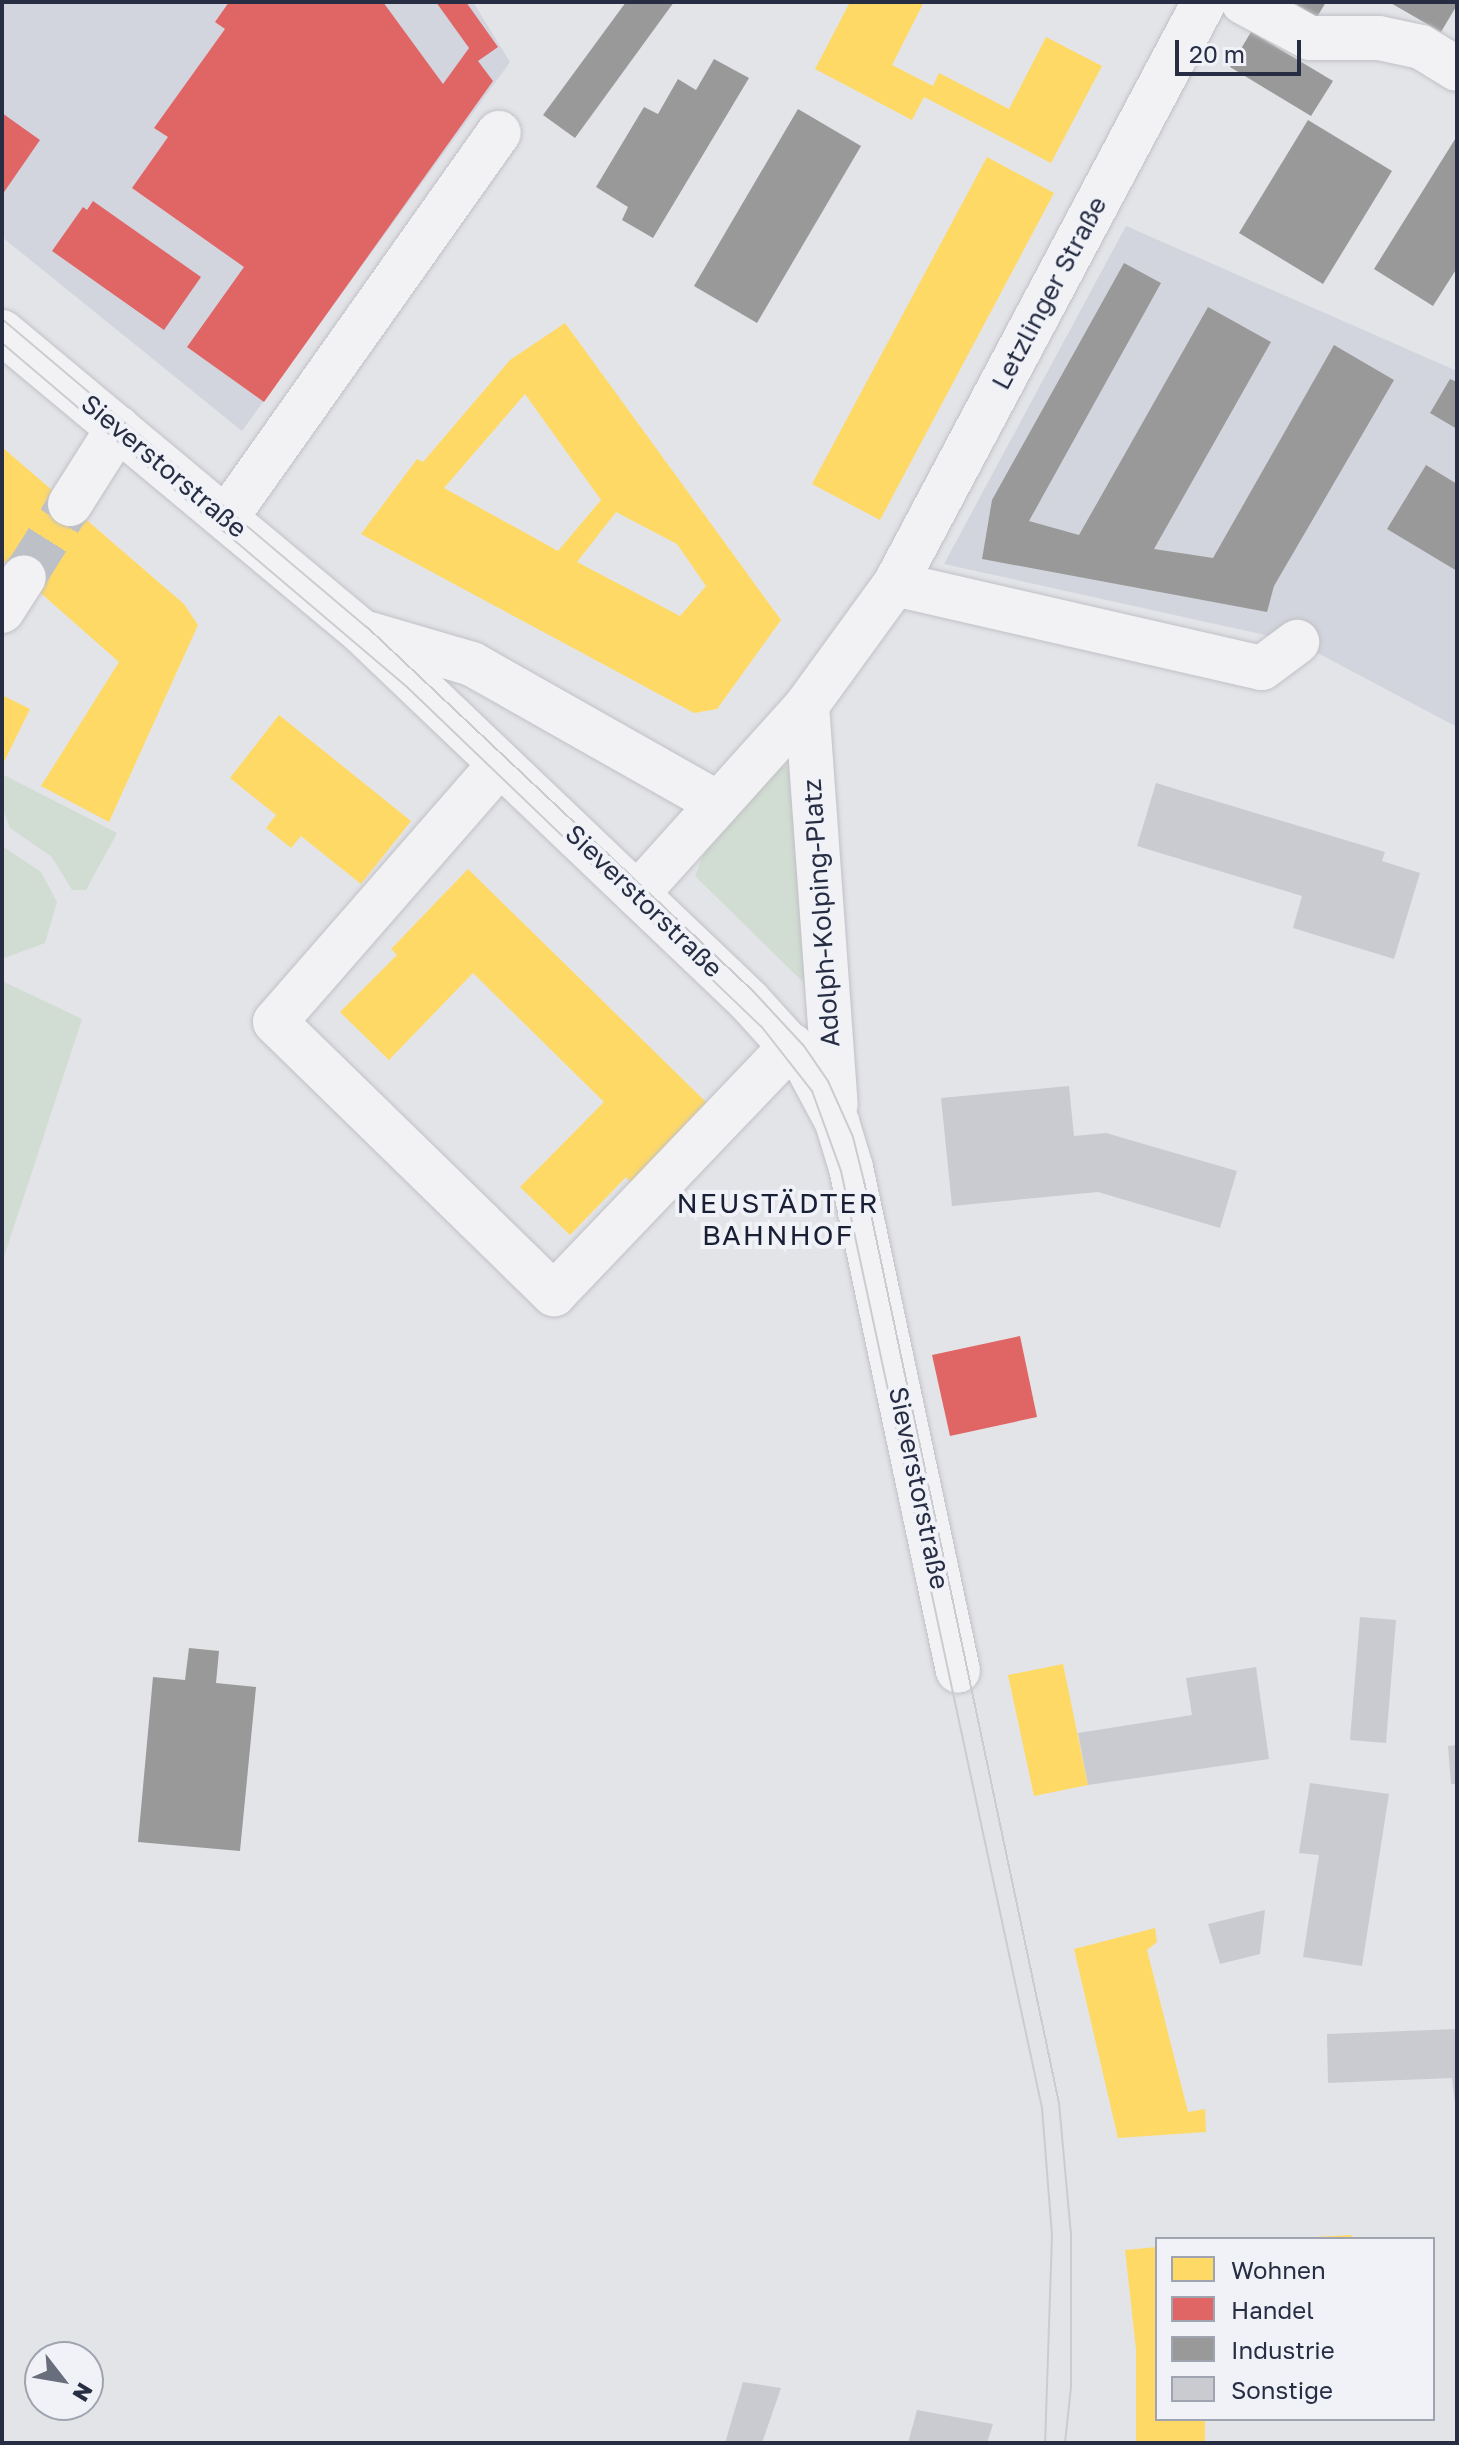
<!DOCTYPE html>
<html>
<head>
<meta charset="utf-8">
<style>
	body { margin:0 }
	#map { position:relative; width:1459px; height:2445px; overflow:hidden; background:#e3e4e8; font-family:"Golos Text",sans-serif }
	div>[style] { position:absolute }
	.built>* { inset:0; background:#d3d5de }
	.green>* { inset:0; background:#d1dcd2 }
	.homes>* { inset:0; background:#ffd966 }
	.shops>* { inset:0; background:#e06666 }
	.industry>* { inset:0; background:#999 }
	.building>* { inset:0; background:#cacbd0 }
	.minor-tunnel>* { height:44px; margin-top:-22px; transform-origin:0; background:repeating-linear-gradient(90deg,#bdc0c7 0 44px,transparent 0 66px) }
	.roads { filter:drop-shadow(0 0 2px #c0c1c6) drop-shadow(0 0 2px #c0c1c6) }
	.minor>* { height:44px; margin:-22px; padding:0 22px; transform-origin:22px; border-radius:22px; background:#f2f2f4 }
	.tram>* { height:2px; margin:-1px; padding:0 1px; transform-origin:1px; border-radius:1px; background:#cbccd0 }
	span { translate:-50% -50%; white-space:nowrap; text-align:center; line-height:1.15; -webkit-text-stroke:8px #f0f2f8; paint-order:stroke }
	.street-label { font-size:26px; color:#272e44 }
	.neighbourhood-label { font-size:28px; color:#191f35; letter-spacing:2px }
	.frame { position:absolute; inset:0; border:4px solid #272e44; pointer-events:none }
	.legend { position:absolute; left:1155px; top:2237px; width:280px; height:184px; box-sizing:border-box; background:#f0f2f8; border:2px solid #a0a4b0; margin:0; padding:10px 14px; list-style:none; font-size:24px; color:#272e44 }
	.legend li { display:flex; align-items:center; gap:16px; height:40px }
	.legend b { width:40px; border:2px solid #a0a4b0 }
	.north { position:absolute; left:24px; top:2341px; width:80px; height:80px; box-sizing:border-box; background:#f0f2f8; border:2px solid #a0a4b0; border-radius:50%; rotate:121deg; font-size:22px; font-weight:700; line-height:32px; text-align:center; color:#272e44 }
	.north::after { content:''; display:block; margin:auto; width:28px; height:36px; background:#696e7d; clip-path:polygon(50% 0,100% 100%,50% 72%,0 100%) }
	.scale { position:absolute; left:1175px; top:40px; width:126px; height:36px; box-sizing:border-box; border:4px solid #272e44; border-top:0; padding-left:10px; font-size:24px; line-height:28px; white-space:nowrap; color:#272e44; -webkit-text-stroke:6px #f0f2f8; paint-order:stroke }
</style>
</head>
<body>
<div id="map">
	<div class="built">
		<i style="clip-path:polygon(2px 2px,473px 2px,510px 62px,242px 431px,2px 237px)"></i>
		<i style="clip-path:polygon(1126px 226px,1457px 371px,1457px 727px,1297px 642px,944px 564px)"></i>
	</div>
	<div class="green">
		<i style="clip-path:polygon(770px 765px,792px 766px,808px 987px,695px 876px,709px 840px)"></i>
		<i style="clip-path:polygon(2px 774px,117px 833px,86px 890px,72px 890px,52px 857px,10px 828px,2px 807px)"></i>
		<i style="clip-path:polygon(2px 846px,41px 872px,57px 902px,45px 943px,2px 959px)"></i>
		<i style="clip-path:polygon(2px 981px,82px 1019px,2px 1263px)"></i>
	</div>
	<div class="homes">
		<i style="clip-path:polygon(850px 2px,924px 2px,892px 65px,933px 86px,939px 73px,1009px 109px,1046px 37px,1102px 66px,1051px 163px,924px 97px,912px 120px,815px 69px)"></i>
		<i style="clip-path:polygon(987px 157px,1054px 193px,880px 520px,812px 484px)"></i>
		<i style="clip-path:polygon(evenodd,565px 323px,781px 620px,717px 709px,694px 713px,361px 534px,417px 459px,423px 462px,510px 360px,565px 323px,525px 394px,601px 500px,558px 551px,444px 488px,525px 394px,565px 323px,616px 512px,677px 544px,706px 586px,680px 616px,577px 562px,616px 512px)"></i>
		<i style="clip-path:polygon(2px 447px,184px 604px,198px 625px,109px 822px,41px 786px,119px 662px,2px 559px)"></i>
		<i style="clip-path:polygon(2px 695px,30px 709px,2px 766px)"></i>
		<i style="clip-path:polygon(279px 715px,411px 821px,361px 884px,301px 836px,291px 848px,266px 828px,276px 815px,230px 778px)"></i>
		<i style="clip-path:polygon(468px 869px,709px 1105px,632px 1184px,626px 1177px,570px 1235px,520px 1187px,604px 1102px,473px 973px,389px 1060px,340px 1012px,397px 955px,391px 949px)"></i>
		<i style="clip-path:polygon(1063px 1664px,1088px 1785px,1034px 1796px,1008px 1675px)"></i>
		<i style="clip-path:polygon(1155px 1928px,1157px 1942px,1147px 1950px,1188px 2112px,1205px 2109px,1206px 2132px,1118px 2138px,1074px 1949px)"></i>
		<i style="clip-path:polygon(1352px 2235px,1352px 2239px,1314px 2239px,1314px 2237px)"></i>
		<i style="clip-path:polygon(1157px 2247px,1157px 2419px,1205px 2419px,1205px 2443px,1136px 2443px,1136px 2349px,1125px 2250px)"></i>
	</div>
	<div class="shops">
		<i style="clip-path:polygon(229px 2px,383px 2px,443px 84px,469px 48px,436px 2px,466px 2px,498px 47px,478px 61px,493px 81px,264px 402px,187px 347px,244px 267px,132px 188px,168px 137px,154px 128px,225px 29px,215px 22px)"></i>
		<i style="clip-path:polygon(2px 113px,40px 140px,2px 195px)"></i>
		<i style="clip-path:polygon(93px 201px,201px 277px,164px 330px,52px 251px,83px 207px,87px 210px)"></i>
		<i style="clip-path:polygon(1020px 1336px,1037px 1417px,950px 1436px,932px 1355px)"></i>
	</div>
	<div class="industry">
		<i style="clip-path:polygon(626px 2px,674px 2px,575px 138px,543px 115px)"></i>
		<i style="clip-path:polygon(1293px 2px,1326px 2px,1317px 17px)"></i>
		<i style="clip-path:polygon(1389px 2px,1457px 2px,1457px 5px,1441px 32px)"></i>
		<i style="clip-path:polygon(1251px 32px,1333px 81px,1311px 116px,1230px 67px)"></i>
		<i style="clip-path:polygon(714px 59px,749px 78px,653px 238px,622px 220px,628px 207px,596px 187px,644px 107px,658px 114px,678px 79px,696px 90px)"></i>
		<i style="clip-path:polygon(798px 109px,861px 146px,757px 323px,694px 286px)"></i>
		<i style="clip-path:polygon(1308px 120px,1392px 171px,1323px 284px,1239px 233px)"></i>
		<i style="clip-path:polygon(1457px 136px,1457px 268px,1433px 306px,1374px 269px)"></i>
		<i style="clip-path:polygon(1124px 263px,1161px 283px,1029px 521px,1079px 535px,1208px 307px,1271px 342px,1154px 549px,1213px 558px,1334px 345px,1394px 380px,1274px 586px,1267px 612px,982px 559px,992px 500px)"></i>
		<i style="clip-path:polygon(1450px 379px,1457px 382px,1457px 429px,1430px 413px)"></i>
		<i style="clip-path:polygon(1426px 465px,1457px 484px,1457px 571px,1387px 529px)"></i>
		<i style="clip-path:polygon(189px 1648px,219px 1651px,216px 1683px,256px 1687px,240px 1851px,138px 1842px,153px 1677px,185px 1680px)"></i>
	</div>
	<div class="building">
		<i style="clip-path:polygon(1156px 783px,1385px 852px,1382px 861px,1420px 873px,1394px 959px,1293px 928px,1302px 896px,1137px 846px)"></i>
		<i style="clip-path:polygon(1069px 1086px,1074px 1136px,1106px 1133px,1237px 1171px,1220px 1228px,1098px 1192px,952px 1206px,941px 1098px)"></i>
		<i style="clip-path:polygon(1360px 1617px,1396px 1620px,1386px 1743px,1350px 1740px)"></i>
		<i style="clip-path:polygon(1256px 1667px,1269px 1759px,1088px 1785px,1078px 1733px,1192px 1715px,1186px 1678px)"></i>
		<i style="clip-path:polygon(1457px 1745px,1457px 1784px,1451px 1784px,1448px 1746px)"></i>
		<i style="clip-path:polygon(1310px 1783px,1389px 1794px,1362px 1966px,1303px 1957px,1319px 1855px,1299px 1853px)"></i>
		<i style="clip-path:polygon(1265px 1910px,1260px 1954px,1220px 1964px,1208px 1924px)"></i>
		<i style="clip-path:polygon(1457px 2029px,1457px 2120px,1452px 2078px,1328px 2083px,1327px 2034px)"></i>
		<i style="clip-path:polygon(743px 2382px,781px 2388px,762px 2443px,725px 2443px)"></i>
		<i style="clip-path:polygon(917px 2410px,993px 2424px,987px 2443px,908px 2443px)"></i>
	</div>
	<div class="minor-tunnel">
		<i style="left:24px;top:577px;width:86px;rotate:-57.8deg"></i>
	</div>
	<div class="roads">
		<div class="minor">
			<i style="left:1243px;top:2px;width:76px;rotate:28.2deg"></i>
			<i style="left:1310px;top:38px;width:69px"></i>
			<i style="left:1379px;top:38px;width:43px;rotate:12.1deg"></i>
			<i style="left:1421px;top:47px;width:42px;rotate:31.4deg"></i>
			<i style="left:2px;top:332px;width:467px;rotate:39.8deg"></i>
			<i style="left:361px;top:631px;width:536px;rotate:43.64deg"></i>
			<i style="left:749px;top:1001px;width:85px;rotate:47.9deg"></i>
			<i style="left:806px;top:1064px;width:66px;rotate:61.9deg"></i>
			<i style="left:837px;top:1122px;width:48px;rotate:73.1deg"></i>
			<i style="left:851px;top:1168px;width:514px;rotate:77.99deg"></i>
			<i style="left:70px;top:504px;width:90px;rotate:-57.7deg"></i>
			<i style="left:226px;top:518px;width:472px;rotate:-54.7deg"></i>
			<i style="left:895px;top:584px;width:376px;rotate:12.9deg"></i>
			<i style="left:1262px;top:668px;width:44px;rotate:-36.6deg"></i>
			<i style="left:2px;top:611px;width:40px;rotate:-57.1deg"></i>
			<i style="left:370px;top:634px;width:106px;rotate:16.4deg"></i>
			<i style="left:472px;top:664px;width:283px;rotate:29.5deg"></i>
			<i style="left:807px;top:705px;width:401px;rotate:85.9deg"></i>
			<i style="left:500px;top:764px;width:342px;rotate:131.1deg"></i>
			<i style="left:275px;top:1022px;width:390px;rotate:44.3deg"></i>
			<i style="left:554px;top:1294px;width:344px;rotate:-46.3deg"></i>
			<i style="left:637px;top:894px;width:254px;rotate:-48deg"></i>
			<i style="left:807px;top:705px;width:150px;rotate:-54deg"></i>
			<i style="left:895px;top:584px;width:659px;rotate:-62.03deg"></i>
		</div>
	</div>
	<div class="tram">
		<i style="left:2px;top:319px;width:478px;rotate:40.2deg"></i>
		<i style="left:367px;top:627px;width:531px;rotate:43.32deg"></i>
		<i style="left:753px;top:991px;width:75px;rotate:47.2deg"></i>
		<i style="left:804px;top:1046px;width:42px;rotate:55.6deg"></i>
		<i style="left:828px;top:1081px;width:61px;rotate:65.9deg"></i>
		<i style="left:853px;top:1137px;width:45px;rotate:76deg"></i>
		<i style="left:864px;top:1181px;width:942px;rotate:78.06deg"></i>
		<i style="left:1059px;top:2103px;width:133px;rotate:84.8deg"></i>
		<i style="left:1071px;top:2235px;width:152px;rotate:90deg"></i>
		<i style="left:1071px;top:2387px;width:56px;rotate:96.1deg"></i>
		<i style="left:2px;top:343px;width:531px;rotate:40.34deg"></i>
		<i style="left:407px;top:687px;width:490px;rotate:43.8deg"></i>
		<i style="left:761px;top:1026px;width:83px;rotate:51.9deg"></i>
		<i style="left:812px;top:1091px;width:85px;rotate:70.1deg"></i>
		<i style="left:841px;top:1171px;width:958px;rotate:77.89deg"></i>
		<i style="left:1042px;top:2108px;width:127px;rotate:85.5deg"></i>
		<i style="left:1052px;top:2235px;width:208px;rotate:91.9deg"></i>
	</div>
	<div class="street-label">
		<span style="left:1049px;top:293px;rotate:-62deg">Letzlinger Straße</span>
		<span style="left:164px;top:466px;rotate:40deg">Sieverstorstraße</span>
		<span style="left:644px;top:901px;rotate:44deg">Sieverstorstraße</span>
		<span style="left:821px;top:913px;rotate:-94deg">Adolph-Kolping-Platz</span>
		<span style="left:919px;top:1488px;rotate:78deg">Sieverstorstraße</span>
	</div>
	<div class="neighbourhood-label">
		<span style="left:778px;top:1219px">NEUSTÄDTER<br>BAHNHOF</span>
	</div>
	<div class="frame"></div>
	<ul class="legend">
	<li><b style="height:22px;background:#ffd966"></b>Wohnen</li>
	<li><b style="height:22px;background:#e06666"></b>Handel</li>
	<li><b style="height:22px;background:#999"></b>Industrie</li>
	<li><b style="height:22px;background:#cacbd0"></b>Sonstige</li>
	</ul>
	<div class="north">N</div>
	<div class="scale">20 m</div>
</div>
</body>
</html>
